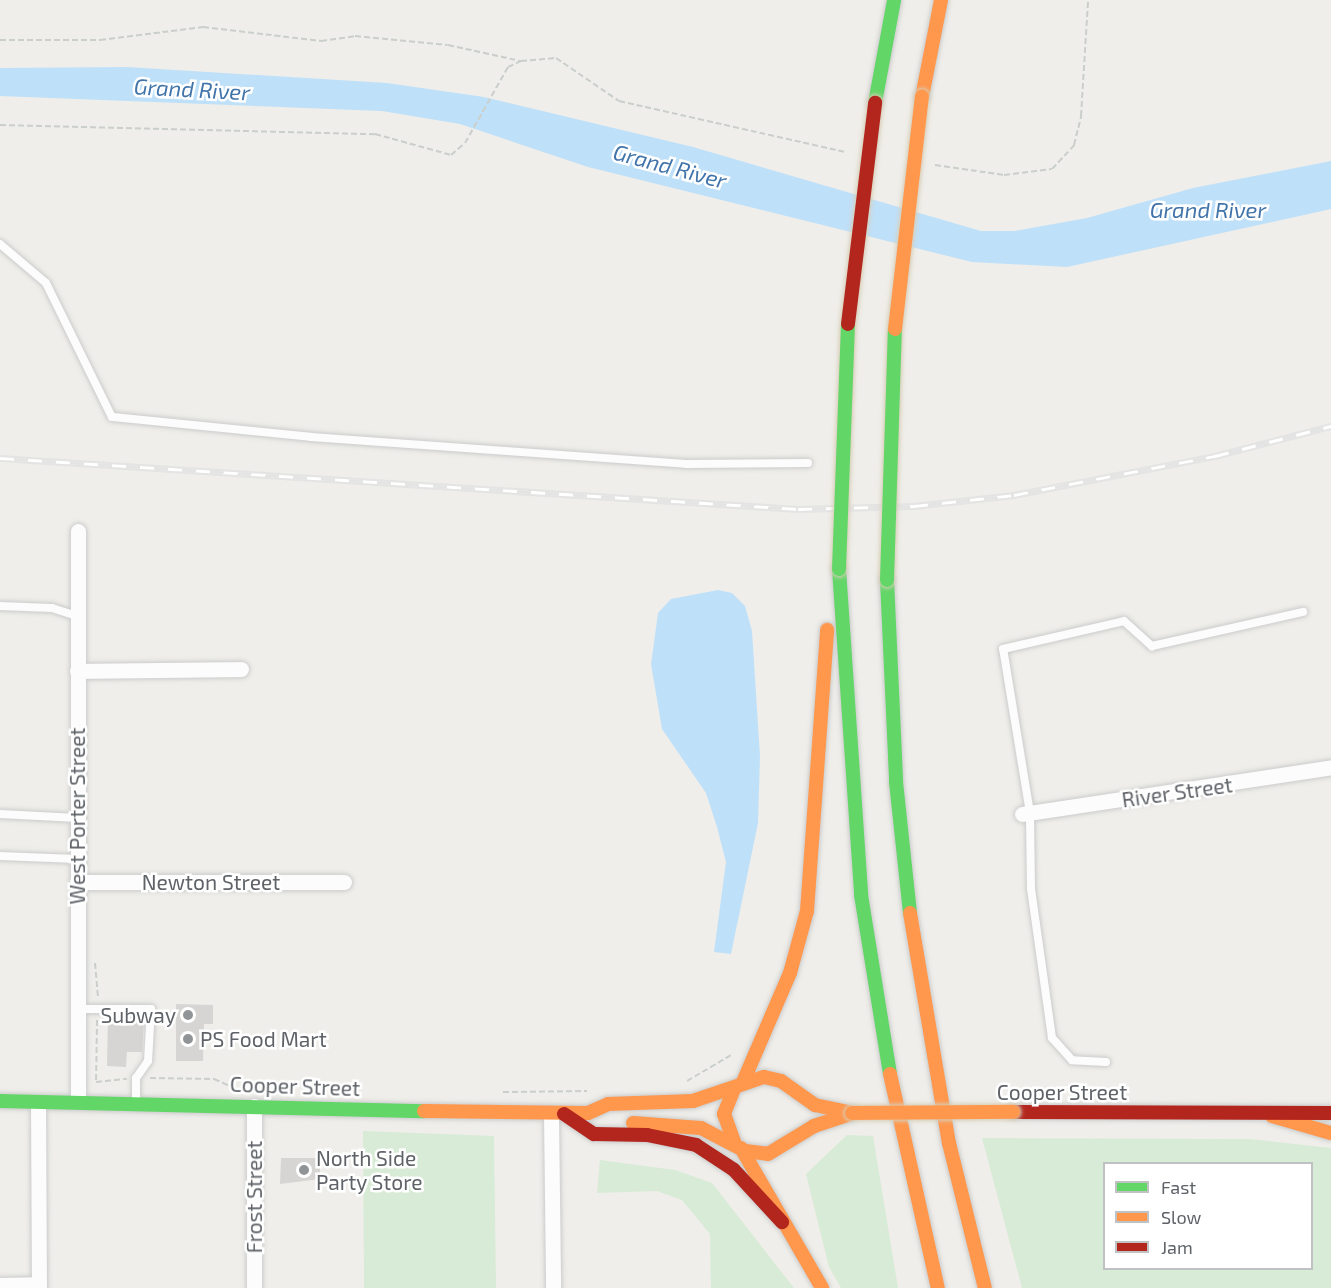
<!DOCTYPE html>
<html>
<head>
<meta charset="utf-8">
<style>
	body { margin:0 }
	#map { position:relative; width:1331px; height:1288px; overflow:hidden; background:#efeeea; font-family:"Exo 2",sans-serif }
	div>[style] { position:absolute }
	.green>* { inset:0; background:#d8ebd6 }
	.water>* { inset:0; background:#bfe0f9 }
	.building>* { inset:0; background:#d6d5d3 }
	.path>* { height:2px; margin-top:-1px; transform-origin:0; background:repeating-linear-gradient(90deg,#cacfcc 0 6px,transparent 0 9px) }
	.roads { filter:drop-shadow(0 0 2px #cbcccc) drop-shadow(0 0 2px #cbcccc) }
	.lane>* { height:8px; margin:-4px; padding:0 4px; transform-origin:4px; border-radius:4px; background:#fdfcfc }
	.street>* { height:15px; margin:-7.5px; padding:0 7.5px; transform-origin:7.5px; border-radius:7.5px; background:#fdfcfc }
	.fast>* { height:14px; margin:-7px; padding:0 7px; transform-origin:7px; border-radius:7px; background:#63d668 }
	.slow>* { height:14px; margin:-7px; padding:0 7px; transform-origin:7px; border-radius:7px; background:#ff974d }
	.jam>* { height:14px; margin:-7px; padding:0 7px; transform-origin:7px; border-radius:7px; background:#b3261e }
	.rail>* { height:7px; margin-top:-3.5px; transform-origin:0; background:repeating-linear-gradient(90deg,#fff 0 14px,#e4e4e4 0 28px); box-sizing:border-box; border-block:2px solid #e4e4e4 }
	.bridges { filter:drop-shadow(0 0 2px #d7ceb8) drop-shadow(0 0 2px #d7ceb8) }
	.fast-bridge>* { height:14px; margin:-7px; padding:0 7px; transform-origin:7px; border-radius:7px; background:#63d668 }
	.slow-bridge>* { height:14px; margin:-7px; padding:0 7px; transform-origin:7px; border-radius:7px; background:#ff974d }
	.jam-bridge>* { height:14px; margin:-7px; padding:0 7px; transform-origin:7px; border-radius:7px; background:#b3261e }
	.dots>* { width:16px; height:16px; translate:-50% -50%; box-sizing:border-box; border:3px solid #fff; border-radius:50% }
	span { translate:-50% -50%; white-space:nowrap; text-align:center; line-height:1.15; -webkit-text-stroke:5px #fff; paint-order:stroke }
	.street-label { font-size:21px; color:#5f6368 }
	.poi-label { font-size:21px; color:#5f6368 }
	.right { translate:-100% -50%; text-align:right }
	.left { translate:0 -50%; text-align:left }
	.water-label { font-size:22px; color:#4174aa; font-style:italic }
	.legend { position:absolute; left:1103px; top:1162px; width:210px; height:108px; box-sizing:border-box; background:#fff; border:2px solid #bfc1c3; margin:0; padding:8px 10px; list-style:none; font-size:18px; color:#5f6368 }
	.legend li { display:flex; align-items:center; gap:12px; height:30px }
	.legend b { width:30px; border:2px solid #bfc1c3 }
</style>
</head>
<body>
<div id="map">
	<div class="green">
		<i style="clip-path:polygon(363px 1131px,494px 1136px,496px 1288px,364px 1288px)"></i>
		<i style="clip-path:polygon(847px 1135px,873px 1136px,898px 1288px,841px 1288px,829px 1267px,806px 1174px)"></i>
		<i style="clip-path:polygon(evenodd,982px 1138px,1250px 1139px,1331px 1148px,1331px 1288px,1022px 1288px,982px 1138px,1104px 1164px,1312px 1164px,1312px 1268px,1104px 1268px,1104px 1164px)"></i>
		<i style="clip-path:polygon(600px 1160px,675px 1170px,712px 1183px,794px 1288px,711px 1288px,710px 1234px,682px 1200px,657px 1191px,597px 1193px)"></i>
	</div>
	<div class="water">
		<i style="clip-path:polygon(127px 67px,387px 83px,484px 97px,693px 147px,981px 231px,1015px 231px,1087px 218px,1193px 188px,1331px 161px,1331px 209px,1067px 267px,972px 262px,588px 167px,460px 124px,382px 111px,0 96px,0 68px)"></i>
		<i style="clip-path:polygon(718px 590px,732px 593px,745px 606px,752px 631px,760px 756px,758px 823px,731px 954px,714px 952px,726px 862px,717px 827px,706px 793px,662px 729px,651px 664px,658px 613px,671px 599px)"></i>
	</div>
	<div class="building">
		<i style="clip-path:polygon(176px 1004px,213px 1005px,213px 1024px,204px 1024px,203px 1061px,176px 1061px)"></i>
		<i style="clip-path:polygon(108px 1015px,144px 1016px,142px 1052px,127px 1052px,126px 1067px,107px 1066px)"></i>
		<i style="clip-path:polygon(281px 1158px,320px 1158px,320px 1179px,280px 1184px)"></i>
	</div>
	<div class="path">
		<i style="left:0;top:40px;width:100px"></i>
		<i style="left:100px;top:40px;width:104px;rotate:-7.2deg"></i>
		<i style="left:203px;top:27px;width:119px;rotate:6.8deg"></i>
		<i style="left:321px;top:41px;width:34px;rotate:-8deg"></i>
		<i style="left:355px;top:36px;width:93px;rotate:5.5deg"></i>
		<i style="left:448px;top:45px;width:75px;rotate:12.4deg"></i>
		<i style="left:521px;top:61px;width:35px;rotate:-5deg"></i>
		<i style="left:556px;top:58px;width:76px;rotate:34.3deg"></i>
		<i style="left:619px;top:101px;width:233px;rotate:12.7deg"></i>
		<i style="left:0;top:125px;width:375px;rotate:1.4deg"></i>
		<i style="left:375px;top:134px;width:79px;rotate:15.4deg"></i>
		<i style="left:451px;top:155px;width:18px;rotate:-41deg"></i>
		<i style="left:465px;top:143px;width:87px;rotate:-60.5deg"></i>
		<i style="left:508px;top:67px;width:14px;rotate:-25deg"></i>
		<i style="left:935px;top:165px;width:70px;rotate:8.2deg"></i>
		<i style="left:1004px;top:175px;width:48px;rotate:-7.1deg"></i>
		<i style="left:1052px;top:169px;width:33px;rotate:-47deg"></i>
		<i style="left:1074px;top:145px;width:30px;rotate:-76deg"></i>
		<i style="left:1081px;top:116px;width:116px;rotate:-86.5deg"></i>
		<i style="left:95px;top:963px;width:36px;rotate:85deg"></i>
		<i style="left:97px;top:1020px;width:62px;rotate:90.9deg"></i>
		<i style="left:96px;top:1082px;width:31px;rotate:-6deg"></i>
		<i style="left:150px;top:1078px;width:64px;rotate:0.9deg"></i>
		<i style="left:214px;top:1079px;width:17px;rotate:24deg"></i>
		<i style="left:687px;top:1081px;width:51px;rotate:-30.6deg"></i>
		<i style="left:503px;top:1092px;width:84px;rotate:-0.7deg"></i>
	</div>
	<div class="roads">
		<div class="lane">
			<i style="left:0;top:244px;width:60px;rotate:40.3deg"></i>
			<i style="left:46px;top:283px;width:149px;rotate:63.8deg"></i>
			<i style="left:112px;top:417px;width:200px;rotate:5.7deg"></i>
			<i style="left:311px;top:437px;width:376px;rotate:4.1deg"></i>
			<i style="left:686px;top:464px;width:122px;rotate:-0.5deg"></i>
			<i style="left:0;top:606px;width:52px;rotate:2.2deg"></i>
			<i style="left:52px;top:608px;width:26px;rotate:18deg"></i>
			<i style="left:0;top:814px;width:77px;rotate:3deg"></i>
			<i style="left:0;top:856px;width:77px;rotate:2.2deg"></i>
			<i style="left:78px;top:1009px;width:73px"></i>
			<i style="left:151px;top:1009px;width:52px;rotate:93.3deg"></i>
			<i style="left:148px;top:1061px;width:21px;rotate:125deg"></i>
			<i style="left:136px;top:1078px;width:23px;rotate:90deg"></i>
			<i style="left:1106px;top:1062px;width:34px;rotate:-177deg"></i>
			<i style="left:1072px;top:1060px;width:30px;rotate:-132deg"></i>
			<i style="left:1052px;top:1038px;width:150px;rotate:-98deg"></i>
			<i style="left:1031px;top:889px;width:76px;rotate:-90.8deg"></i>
			<i style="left:1030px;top:813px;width:166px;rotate:-99.3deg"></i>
			<i style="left:1003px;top:649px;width:124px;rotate:-13deg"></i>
			<i style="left:1124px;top:621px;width:38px;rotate:42deg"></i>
			<i style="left:1152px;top:646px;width:155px;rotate:-12.7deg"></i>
		</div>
		<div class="street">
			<i style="left:77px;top:671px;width:164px;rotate:-0.7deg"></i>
			<i style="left:1022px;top:814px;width:313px;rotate:-8.6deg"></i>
			<i style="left:77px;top:882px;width:267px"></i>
			<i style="left:78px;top:1101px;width:570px;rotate:-90deg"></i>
			<i style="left:38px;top:1102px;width:186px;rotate:89.7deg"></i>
			<i style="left:254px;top:1106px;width:182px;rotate:90deg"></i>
			<i style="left:551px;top:1114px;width:174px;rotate:89.3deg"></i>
			<i style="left:0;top:1285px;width:39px;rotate:-1deg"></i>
		</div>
		<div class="fast">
			<i style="left:875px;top:103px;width:105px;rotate:-79.5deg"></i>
			<i style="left:839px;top:569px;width:327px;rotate:86.1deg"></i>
			<i style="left:861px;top:895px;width:181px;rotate:80.8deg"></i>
			<i style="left:887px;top:580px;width:202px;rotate:87.4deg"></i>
			<i style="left:896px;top:782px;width:132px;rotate:83.9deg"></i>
			<i style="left:0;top:1101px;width:424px;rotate:1.4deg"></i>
		</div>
		<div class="slow">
			<i style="left:922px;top:97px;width:99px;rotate:-78.9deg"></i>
			<i style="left:910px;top:913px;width:233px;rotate:80.4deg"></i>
			<i style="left:949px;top:1143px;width:149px;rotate:76.1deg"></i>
			<i style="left:890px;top:1074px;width:219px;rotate:77.4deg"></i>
			<i style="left:743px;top:1082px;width:119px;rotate:-66.7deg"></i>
			<i style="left:790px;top:973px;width:64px;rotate:-74.7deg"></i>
			<i style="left:807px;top:911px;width:282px;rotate:-85.9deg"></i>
			<i style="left:734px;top:1089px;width:27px;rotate:112deg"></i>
			<i style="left:724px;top:1114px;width:30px;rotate:70deg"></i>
			<i style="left:424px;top:1111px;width:164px;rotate:0.7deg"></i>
			<i style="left:588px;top:1113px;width:22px;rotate:-24deg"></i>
			<i style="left:608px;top:1104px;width:85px;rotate:-2deg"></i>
			<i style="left:693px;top:1101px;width:75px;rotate:-18.7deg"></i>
			<i style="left:764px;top:1077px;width:17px;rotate:13deg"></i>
			<i style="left:781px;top:1081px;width:42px;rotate:35.2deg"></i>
			<i style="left:815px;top:1105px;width:38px;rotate:12deg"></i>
			<i style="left:1272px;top:1116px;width:61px;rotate:16.1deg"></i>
			<i style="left:633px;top:1123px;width:68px;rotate:4.2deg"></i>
			<i style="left:701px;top:1128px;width:50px;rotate:27.6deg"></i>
			<i style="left:745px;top:1151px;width:23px;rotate:7deg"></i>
			<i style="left:768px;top:1154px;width:54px;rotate:-31.3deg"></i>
			<i style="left:814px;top:1126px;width:39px;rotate:-18deg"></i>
			<i style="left:741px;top:1148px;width:162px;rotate:59.9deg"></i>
		</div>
		<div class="jam">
			<i style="left:1013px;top:1112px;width:318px;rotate:0.2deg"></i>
			<i style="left:564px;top:1114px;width:36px;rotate:34deg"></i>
			<i style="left:594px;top:1134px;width:53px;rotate:1.1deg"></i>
			<i style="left:647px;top:1135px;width:50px;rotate:11.5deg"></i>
			<i style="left:696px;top:1145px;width:45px;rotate:33.3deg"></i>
			<i style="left:734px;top:1170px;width:71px;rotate:47.3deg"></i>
		</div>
	</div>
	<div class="rail">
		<i style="left:0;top:458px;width:800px;rotate:3.66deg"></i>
		<i style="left:798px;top:509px;width:116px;rotate:-1.5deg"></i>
		<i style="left:914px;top:506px;width:101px;rotate:-6.3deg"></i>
		<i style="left:1014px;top:495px;width:205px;rotate:-11deg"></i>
		<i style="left:1215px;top:456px;width:120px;rotate:-14.5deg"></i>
	</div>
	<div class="bridges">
		<div class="fast-bridge">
			<i style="left:839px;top:569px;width:245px;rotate:-87.9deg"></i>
			<i style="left:887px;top:580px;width:251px;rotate:-88.2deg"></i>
		</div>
		<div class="slow-bridge">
			<i style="left:895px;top:329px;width:234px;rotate:-83.4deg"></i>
			<i style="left:852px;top:1113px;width:161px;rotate:-0.4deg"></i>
		</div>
		<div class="jam-bridge">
			<i style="left:848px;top:324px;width:223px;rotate:-83deg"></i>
		</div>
	</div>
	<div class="dots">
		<i style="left:188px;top:1015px;background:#919496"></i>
		<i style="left:188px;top:1039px;background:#919496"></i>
		<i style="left:304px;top:1170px;background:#919496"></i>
	</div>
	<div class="street-label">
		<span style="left:1177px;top:792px;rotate:-8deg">River Street</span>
		<span style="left:77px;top:816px;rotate:-90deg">West Porter Street</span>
		<span style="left:211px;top:882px">Newton Street</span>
		<span style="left:295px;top:1086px;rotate:2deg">Cooper Street</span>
		<span style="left:1062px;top:1092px">Cooper Street</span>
		<span style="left:254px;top:1197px;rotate:-90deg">Frost Street</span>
	</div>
	<div class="poi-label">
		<span class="right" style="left:176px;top:1015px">Subway</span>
		<span class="left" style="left:200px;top:1039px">PS Food Mart</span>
		<span class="left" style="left:316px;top:1170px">North Side<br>Party Store</span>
	</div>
	<div class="water-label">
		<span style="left:192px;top:89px;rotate:3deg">Grand River</span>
		<span style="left:670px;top:166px;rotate:15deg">Grand River</span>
		<span style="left:1208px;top:210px">Grand River</span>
	</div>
	<ul class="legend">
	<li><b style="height:8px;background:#63d668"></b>Fast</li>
	<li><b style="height:8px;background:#ff974d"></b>Slow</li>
	<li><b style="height:8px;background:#b3261e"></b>Jam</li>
	</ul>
</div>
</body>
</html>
